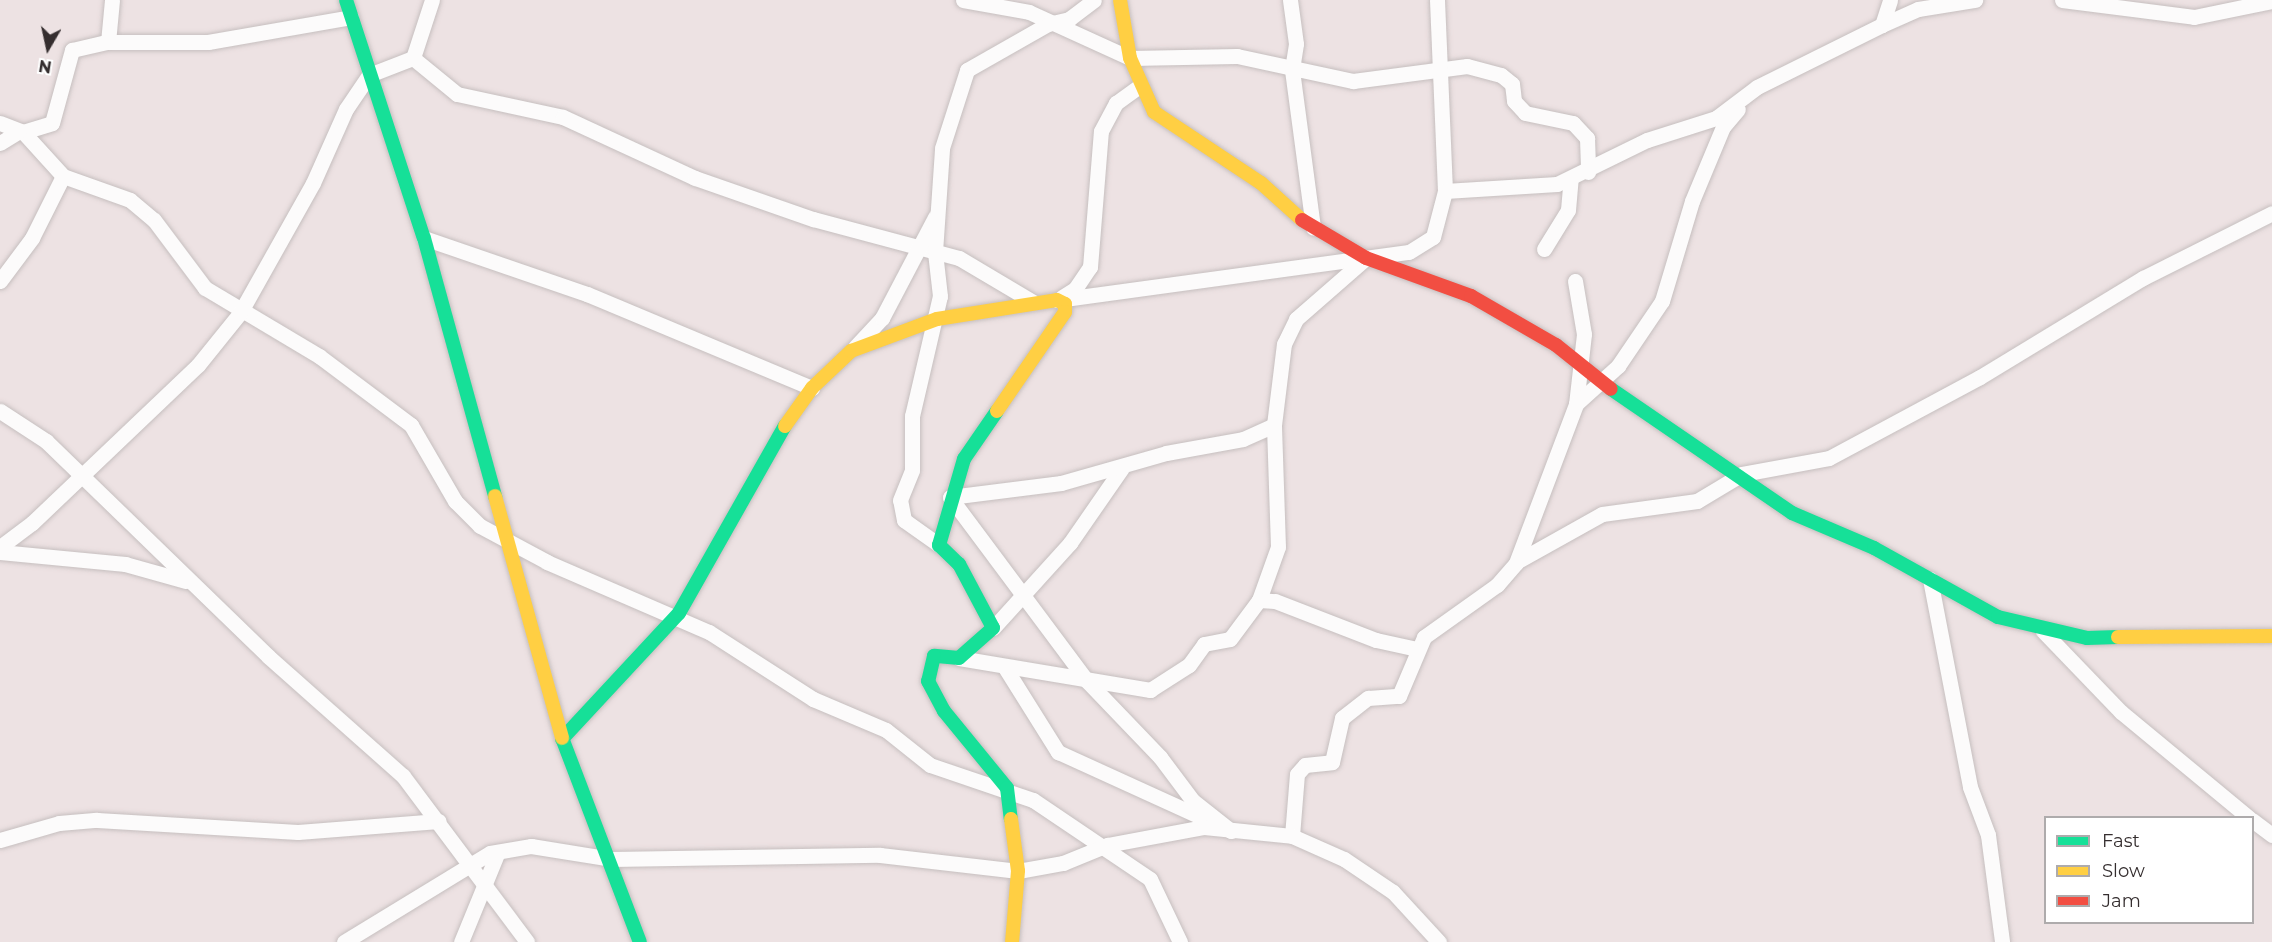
<!DOCTYPE html>
<html>
<head>
<meta charset="utf-8">
<style>
	body { margin:0 }
	#map { position:relative; width:2272px; height:942px; overflow:hidden; background:#ede2e3; font-family:Montserrat,sans-serif }
	div>[style] { position:absolute }
	.roads { filter:drop-shadow(0 0 2px #c6bfbf) drop-shadow(0 0 2px #c6bfbf) }
	.street>* { height:15px; margin:-7.5px; padding:0 7.5px; transform-origin:7.5px; border-radius:7.5px; background:#fcfbfb }
	.fast>* { height:14px; margin:-7px; padding:0 7px; transform-origin:7px; border-radius:7px; background:#16e098 }
	.slow>* { height:14px; margin:-7px; padding:0 7px; transform-origin:7px; border-radius:7px; background:#ffcf43 }
	.jam>* { height:14px; margin:-7px; padding:0 7px; transform-origin:7px; border-radius:7px; background:#f24e42 }
	span { translate:-50% -50%; white-space:nowrap; text-align:center; line-height:1.15; -webkit-text-stroke:6px #fff; paint-order:stroke }
	.legend { position:absolute; left:2044px; top:816px; width:210px; height:108px; box-sizing:border-box; background:#fff; border:2px solid #aeabac; margin:0; padding:8px 10px; list-style:none; font-size:18px; color:#352e2f }
	.legend li { display:flex; align-items:center; gap:12px; height:30px }
	.legend b { width:30px; border:2px solid #aeabac }
	.north { position:absolute; left:18px; top:18px; width:60px; height:60px; -webkit-text-stroke:4px #fff; paint-order:stroke; rotate:189deg; font-size:16px; font-weight:700; line-height:24px; text-align:center; color:#352e2f }
	.north::after { content:''; display:block; margin:auto; width:21px; height:27px; background:#352e2f; clip-path:polygon(50% 0,100% 100%,50% 72%,0 100%) }
</style>
</head>
<body>
<div id="map">
	<div class="roads">
		<div class="street">
			<i style="left:112px;top:0;width:42px;rotate:95.4deg"></i>
			<i style="left:108px;top:42px;width:100px"></i>
			<i style="left:208px;top:42px;width:145px;rotate:-9.9deg"></i>
			<i style="left:963px;top:0;width:67px;rotate:10.3deg"></i>
			<i style="left:1029px;top:12px;width:111px;rotate:24.5deg"></i>
			<i style="left:1130px;top:58px;width:107px;rotate:-1.1deg"></i>
			<i style="left:1237px;top:56px;width:119px;rotate:12.2deg"></i>
			<i style="left:1353px;top:81px;width:115px;rotate:-7.5deg"></i>
			<i style="left:1467px;top:66px;width:35px;rotate:15deg"></i>
			<i style="left:1501px;top:75px;width:14px;rotate:39deg"></i>
			<i style="left:1512px;top:84px;width:17px;rotate:83deg"></i>
			<i style="left:1514px;top:101px;width:16px;rotate:47deg"></i>
			<i style="left:1525px;top:113px;width:49px;rotate:11.8deg"></i>
			<i style="left:1573px;top:123px;width:21px;rotate:47deg"></i>
			<i style="left:1587px;top:138px;width:34px;rotate:88deg"></i>
			<i style="left:1290px;top:0;width:44px;rotate:82.2deg"></i>
			<i style="left:1296px;top:44px;width:26px;rotate:99deg"></i>
			<i style="left:1292px;top:70px;width:159px;rotate:82.4deg"></i>
			<i style="left:1437px;top:0;width:191px;rotate:87.6deg"></i>
			<i style="left:2062px;top:0;width:133px;rotate:7.3deg"></i>
			<i style="left:2194px;top:17px;width:80px;rotate:-11.6deg"></i>
			<i style="left:1882px;top:25px;width:26px;rotate:-72deg"></i>
			<i style="left:413px;top:58px;width:57px;rotate:39.3deg"></i>
			<i style="left:457px;top:94px;width:108px;rotate:12.2deg"></i>
			<i style="left:563px;top:117px;width:145px;rotate:24.8deg"></i>
			<i style="left:695px;top:178px;width:125px;rotate:19.2deg"></i>
			<i style="left:813px;top:219px;width:151px;rotate:15deg"></i>
			<i style="left:959px;top:258px;width:86px;rotate:30.7deg"></i>
			<i style="left:0;top:123px;width:25px;rotate:21deg"></i>
			<i style="left:23px;top:132px;width:30px;rotate:-17deg"></i>
			<i style="left:52px;top:123px;width:76px;rotate:-74.7deg"></i>
			<i style="left:72px;top:50px;width:37px;rotate:-13deg"></i>
			<i style="left:23px;top:132px;width:59px;rotate:47.7deg"></i>
			<i style="left:63px;top:176px;width:71px;rotate:19.7deg"></i>
			<i style="left:130px;top:200px;width:31px;rotate:40deg"></i>
			<i style="left:154px;top:220px;width:85px;rotate:53.1deg"></i>
			<i style="left:205px;top:288px;width:133px;rotate:30.8deg"></i>
			<i style="left:319px;top:356px;width:115px;rotate:36.9deg"></i>
			<i style="left:411px;top:425px;width:88px;rotate:59.9deg"></i>
			<i style="left:455px;top:501px;width:35px;rotate:45deg"></i>
			<i style="left:480px;top:526px;width:76px;rotate:28.2deg"></i>
			<i style="left:547px;top:562px;width:176px;rotate:23.4deg"></i>
			<i style="left:709px;top:632px;width:124px;rotate:32.8deg"></i>
			<i style="left:813px;top:699px;width:79px;rotate:23deg"></i>
			<i style="left:886px;top:730px;width:56px;rotate:38.5deg"></i>
			<i style="left:930px;top:765px;width:109px;rotate:18.8deg"></i>
			<i style="left:1033px;top:800px;width:141px;rotate:34deg"></i>
			<i style="left:1150px;top:879px;width:70px;rotate:64.5deg"></i>
			<i style="left:0;top:143px;width:22px;rotate:-32deg"></i>
			<i style="left:424px;top:238px;width:172px;rotate:19deg"></i>
			<i style="left:587px;top:294px;width:244px;rotate:22.7deg"></i>
			<i style="left:1544px;top:249px;width:46px;rotate:-58.4deg"></i>
			<i style="left:1568px;top:210px;width:32px;rotate:-85deg"></i>
			<i style="left:0;top:281px;width:54px;rotate:-53.3deg"></i>
			<i style="left:32px;top:238px;width:69px;rotate:-63.4deg"></i>
			<i style="left:1575px;top:281px;width:54px;rotate:80.4deg"></i>
			<i style="left:1584px;top:334px;width:70px;rotate:96.5deg"></i>
			<i style="left:1062px;top:297px;width:15px;rotate:-32deg"></i>
			<i style="left:1075px;top:289px;width:27px;rotate:-56deg"></i>
			<i style="left:1090px;top:267px;width:136px;rotate:-85.4deg"></i>
			<i style="left:1101px;top:131px;width:32px;rotate:-62deg"></i>
			<i style="left:1116px;top:103px;width:29px;rotate:-36deg"></i>
			<i style="left:1057px;top:300px;width:355px;rotate:-7.8deg"></i>
			<i style="left:1409px;top:252px;width:28px;rotate:-32deg"></i>
			<i style="left:1433px;top:237px;width:48px;rotate:-75.4deg"></i>
			<i style="left:1445px;top:191px;width:112px;rotate:-3.6deg"></i>
			<i style="left:1557px;top:184px;width:100px;rotate:-26.1deg"></i>
			<i style="left:1647px;top:140px;width:72px;rotate:-17.7deg"></i>
			<i style="left:1716px;top:118px;width:51px;rotate:-37.1deg"></i>
			<i style="left:1757px;top:87px;width:140px;rotate:-26.4deg"></i>
			<i style="left:1882px;top:25px;width:39px;rotate:-24deg"></i>
			<i style="left:1918px;top:9px;width:58px;rotate:-9deg"></i>
			<i style="left:855px;top:347px;width:40px;rotate:-47deg"></i>
			<i style="left:882px;top:318px;width:114px;rotate:-62.3deg"></i>
			<i style="left:0;top:411px;width:55px;rotate:33.1deg"></i>
			<i style="left:46px;top:441px;width:310px;rotate:44.1deg"></i>
			<i style="left:269px;top:657px;width:179px;rotate:41.6deg"></i>
			<i style="left:403px;top:776px;width:207px;rotate:53.2deg"></i>
			<i style="left:939px;top:545px;width:43px;rotate:-144.5deg"></i>
			<i style="left:904px;top:520px;width:20px;rotate:-101deg"></i>
			<i style="left:900px;top:500px;width:32px;rotate:-68deg"></i>
			<i style="left:912px;top:470px;width:54px;rotate:-90deg"></i>
			<i style="left:912px;top:416px;width:123px;rotate:-76.9deg"></i>
			<i style="left:940px;top:296px;width:44px;rotate:-96.5deg"></i>
			<i style="left:935px;top:252px;width:104px;rotate:-86.1deg"></i>
			<i style="left:942px;top:148px;width:82px;rotate:-72.2deg"></i>
			<i style="left:967px;top:70px;width:93px;rotate:-29.6deg"></i>
			<i style="left:1048px;top:24px;width:22px;rotate:-13deg"></i>
			<i style="left:1069px;top:19px;width:31px;rotate:-37deg"></i>
			<i style="left:0;top:547px;width:40px;rotate:-37deg"></i>
			<i style="left:32px;top:523px;width:229px;rotate:-43.6deg"></i>
			<i style="left:198px;top:365px;width:67px;rotate:-51.1deg"></i>
			<i style="left:240px;top:313px;width:149px;rotate:-60.7deg"></i>
			<i style="left:313px;top:183px;width:81px;rotate:-66deg"></i>
			<i style="left:346px;top:109px;width:41px;rotate:-55.9deg"></i>
			<i style="left:369px;top:75px;width:47px;rotate:-21.1deg"></i>
			<i style="left:413px;top:58px;width:61px;rotate:-71.9deg"></i>
			<i style="left:0;top:552px;width:126px;rotate:5.5deg"></i>
			<i style="left:125px;top:564px;width:63px;rotate:15.6deg"></i>
			<i style="left:1518px;top:561px;width:96px;rotate:-29.2deg"></i>
			<i style="left:1602px;top:514px;width:96px;rotate:-7.8deg"></i>
			<i style="left:1697px;top:501px;width:52px;rotate:-31deg"></i>
			<i style="left:1742px;top:474px;width:88px;rotate:-10.4deg"></i>
			<i style="left:1829px;top:458px;width:171px;rotate:-28.2deg"></i>
			<i style="left:1980px;top:377px;width:191px;rotate:-31.3deg"></i>
			<i style="left:2143px;top:278px;width:144px;rotate:-26.7deg"></i>
			<i style="left:1930px;top:579px;width:212px;rotate:79.1deg"></i>
			<i style="left:1970px;top:787px;width:51px;rotate:69.4deg"></i>
			<i style="left:1988px;top:835px;width:108px;rotate:82.5deg"></i>
			<i style="left:1259px;top:600px;width:56px;rotate:-70.3deg"></i>
			<i style="left:1278px;top:547px;width:122px;rotate:-91.9deg"></i>
			<i style="left:993px;top:628px;width:115px;rotate:-47.8deg"></i>
			<i style="left:1070px;top:543px;width:91px;rotate:-55.3deg"></i>
			<i style="left:2043px;top:631px;width:112px;rotate:46.1deg"></i>
			<i style="left:2121px;top:712px;width:166px;rotate:39.6deg"></i>
			<i style="left:959px;top:658px;width:194px;rotate:9.5deg"></i>
			<i style="left:1150px;top:690px;width:46px;rotate:-32.7deg"></i>
			<i style="left:1189px;top:665px;width:26px;rotate:-54deg"></i>
			<i style="left:1204px;top:644px;width:26px;rotate:-11deg"></i>
			<i style="left:1230px;top:639px;width:49px;rotate:-53.4deg"></i>
			<i style="left:1259px;top:600px;width:16px;rotate:4deg"></i>
			<i style="left:1275px;top:601px;width:108px;rotate:21.1deg"></i>
			<i style="left:1376px;top:640px;width:42px;rotate:12.4deg"></i>
			<i style="left:1004px;top:666px;width:102px;rotate:57.9deg"></i>
			<i style="left:1058px;top:752px;width:190px;rotate:24.5deg"></i>
			<i style="left:1231px;top:831px;width:48px;rotate:-141.7deg"></i>
			<i style="left:1193px;top:801px;width:55px;rotate:-126.9deg"></i>
			<i style="left:1160px;top:757px;width:105px;rotate:-133.8deg"></i>
			<i style="left:1087px;top:681px;width:229px;rotate:-126.7deg"></i>
			<i style="left:950px;top:497px;width:112px;rotate:-7.2deg"></i>
			<i style="left:1061px;top:483px;width:109px;rotate:-15.9deg"></i>
			<i style="left:1166px;top:453px;width:78px;rotate:-10.3deg"></i>
			<i style="left:1243px;top:439px;width:34px;rotate:-24deg"></i>
			<i style="left:1274px;top:425px;width:82px;rotate:-83deg"></i>
			<i style="left:1284px;top:344px;width:28px;rotate:-64deg"></i>
			<i style="left:1296px;top:319px;width:93px;rotate:-41.1deg"></i>
			<i style="left:2252px;top:820px;width:25px;rotate:37deg"></i>
			<i style="left:1292px;top:836px;width:62px;rotate:-85.4deg"></i>
			<i style="left:1297px;top:774px;width:12px;rotate:-48deg"></i>
			<i style="left:1305px;top:765px;width:27px;rotate:-6deg"></i>
			<i style="left:1332px;top:762px;width:45px;rotate:-77.2deg"></i>
			<i style="left:1342px;top:718px;width:33px;rotate:-38deg"></i>
			<i style="left:1368px;top:698px;width:31px;rotate:-4deg"></i>
			<i style="left:1399px;top:696px;width:64px;rotate:-67deg"></i>
			<i style="left:1424px;top:637px;width:90px;rotate:-35.5deg"></i>
			<i style="left:1497px;top:585px;width:29px;rotate:-49deg"></i>
			<i style="left:1516px;top:563px;width:170px;rotate:-69.3deg"></i>
			<i style="left:1576px;top:404px;width:57px;rotate:-42.1deg"></i>
			<i style="left:1618px;top:366px;width:78px;rotate:-55.9deg"></i>
			<i style="left:1662px;top:301px;width:104px;rotate:-73.3deg"></i>
			<i style="left:1692px;top:201px;width:80px;rotate:-67.3deg"></i>
			<i style="left:1723px;top:127px;width:23px;rotate:-50deg"></i>
			<i style="left:0;top:840px;width:61px;rotate:-16.1deg"></i>
			<i style="left:59px;top:823px;width:38px;rotate:-5deg"></i>
			<i style="left:97px;top:820px;width:201px;rotate:3.4deg"></i>
			<i style="left:298px;top:832px;width:141px;rotate:-4.5deg"></i>
			<i style="left:344px;top:942px;width:171px;rotate:-31.4deg"></i>
			<i style="left:490px;top:853px;width:42px;rotate:-9.7deg"></i>
			<i style="left:531px;top:846px;width:81px;rotate:9.2deg"></i>
			<i style="left:611px;top:859px;width:269px;rotate:-0.9deg"></i>
			<i style="left:880px;top:855px;width:139px;rotate:6.6deg"></i>
			<i style="left:1018px;top:871px;width:46px;rotate:-10.1deg"></i>
			<i style="left:1063px;top:863px;width:48px;rotate:-22.2deg"></i>
			<i style="left:1107px;top:845px;width:99px;rotate:-10.5deg"></i>
			<i style="left:1204px;top:827px;width:88px;rotate:5.8deg"></i>
			<i style="left:1292px;top:836px;width:57px;rotate:23.9deg"></i>
			<i style="left:1344px;top:859px;width:59px;rotate:34deg"></i>
			<i style="left:1393px;top:892px;width:68px;rotate:47.4deg"></i>
			<i style="left:461px;top:942px;width:97px;rotate:-67.7deg"></i>
		</div>
		<div class="fast">
			<i style="left:346px;top:0;width:250px;rotate:71.9deg"></i>
			<i style="left:424px;top:238px;width:268px;rotate:74.6deg"></i>
			<i style="left:1611px;top:389px;width:219px;rotate:34.4deg"></i>
			<i style="left:1792px;top:513px;width:89px;rotate:23.1deg"></i>
			<i style="left:1874px;top:548px;width:142px;rotate:29.1deg"></i>
			<i style="left:1998px;top:617px;width:91px;rotate:13.3deg"></i>
			<i style="left:2087px;top:638px;width:31px;rotate:-2deg"></i>
			<i style="left:997px;top:411px;width:58px;rotate:124.5deg"></i>
			<i style="left:964px;top:459px;width:90px;rotate:106.2deg"></i>
			<i style="left:939px;top:545px;width:28px;rotate:44deg"></i>
			<i style="left:959px;top:564px;width:72px;rotate:62deg"></i>
			<i style="left:993px;top:628px;width:45px;rotate:138.6deg"></i>
			<i style="left:959px;top:658px;width:25px;rotate:-175deg"></i>
			<i style="left:934px;top:656px;width:26px;rotate:103deg"></i>
			<i style="left:928px;top:681px;width:34px;rotate:62deg"></i>
			<i style="left:944px;top:711px;width:99px;rotate:50.7deg"></i>
			<i style="left:1007px;top:788px;width:31px;rotate:83deg"></i>
			<i style="left:562px;top:738px;width:218px;rotate:69.1deg"></i>
			<i style="left:562px;top:739px;width:172px;rotate:-47.1deg"></i>
			<i style="left:679px;top:613px;width:215px;rotate:-60.5deg"></i>
		</div>
		<div class="slow">
			<i style="left:1120px;top:0;width:59px;rotate:80.2deg"></i>
			<i style="left:1130px;top:58px;width:59px;rotate:66deg"></i>
			<i style="left:1154px;top:112px;width:128px;rotate:33.6deg"></i>
			<i style="left:1261px;top:183px;width:55px;rotate:42.1deg"></i>
			<i style="left:785px;top:426px;width:47px;rotate:-54.6deg"></i>
			<i style="left:812px;top:388px;width:54px;rotate:-43.5deg"></i>
			<i style="left:851px;top:351px;width:92px;rotate:-20.4deg"></i>
			<i style="left:937px;top:319px;width:121px;rotate:-9deg"></i>
			<i style="left:1057px;top:300px;width:9px;rotate:27deg"></i>
			<i style="left:1065px;top:304px;width:8px;rotate:90deg"></i>
			<i style="left:1065px;top:312px;width:120px;rotate:124.5deg"></i>
			<i style="left:495px;top:496px;width:251px;rotate:74.5deg"></i>
			<i style="left:2118px;top:637px;width:154px;rotate:-0.4deg"></i>
			<i style="left:1011px;top:819px;width:52px;rotate:82.3deg"></i>
			<i style="left:1018px;top:871px;width:71px;rotate:94.8deg"></i>
		</div>
		<div class="jam">
			<i style="left:1302px;top:220px;width:74px;rotate:30.7deg"></i>
			<i style="left:1366px;top:258px;width:112px;rotate:19.9deg"></i>
			<i style="left:1471px;top:296px;width:98px;rotate:30deg"></i>
			<i style="left:1556px;top:345px;width:70px;rotate:38.7deg"></i>
		</div>
	</div>
	<ul class="legend">
	<li><b style="height:8px;background:#16e098"></b>Fast</li>
	<li><b style="height:8px;background:#ffcf43"></b>Slow</li>
	<li><b style="height:8px;background:#f24e42"></b>Jam</li>
	</ul>
	<div class="north">N</div>
</div>
</body>
</html>
